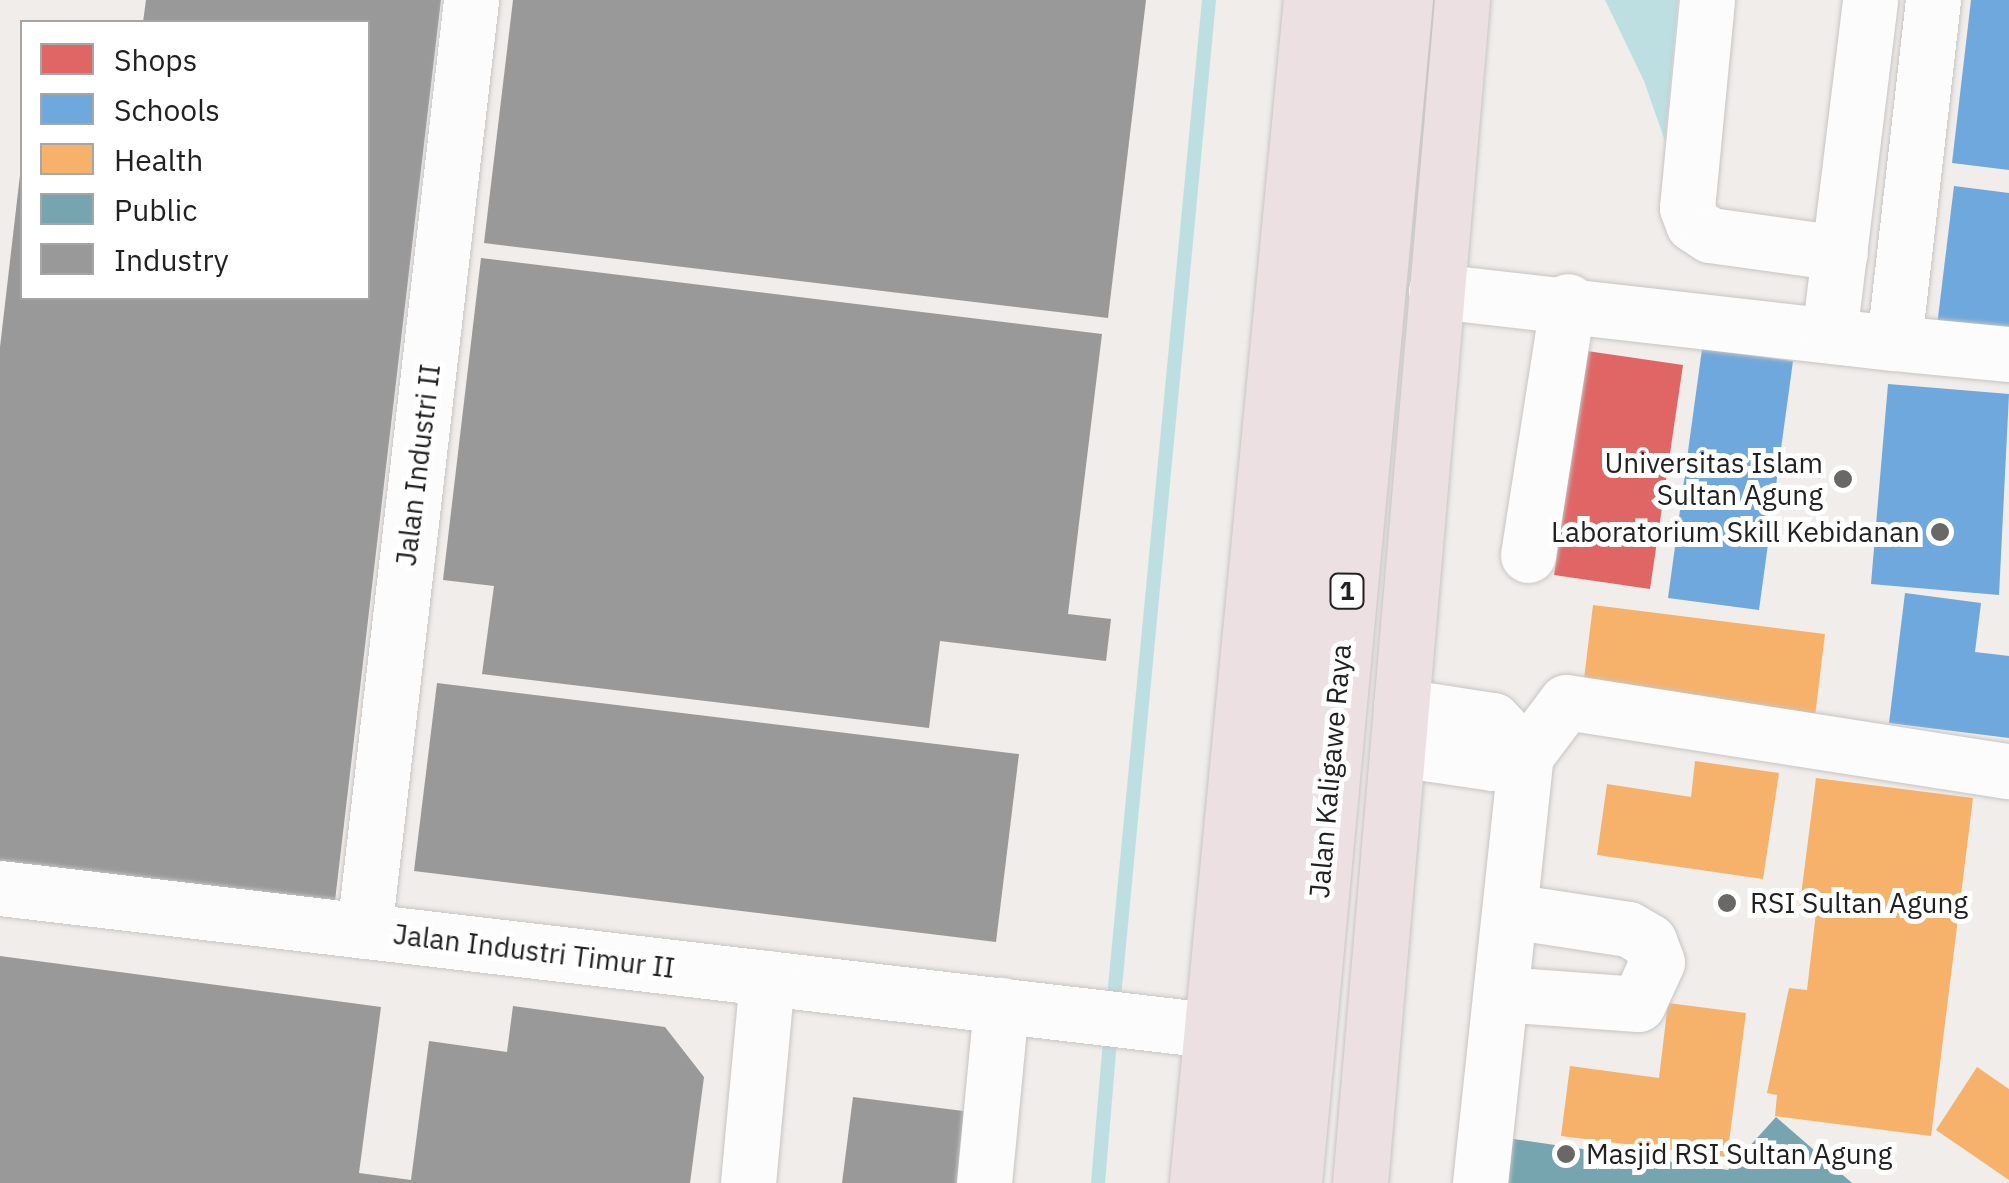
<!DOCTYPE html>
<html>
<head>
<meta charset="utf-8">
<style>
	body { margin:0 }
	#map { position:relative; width:2009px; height:1183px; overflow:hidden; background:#f0edea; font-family:"IBM Plex Sans",sans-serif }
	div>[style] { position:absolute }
	.water>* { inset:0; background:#bedfe2 }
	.shops>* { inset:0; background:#e06666 }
	.schools>* { inset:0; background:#6fa8dc }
	.health>* { inset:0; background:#f6b26b }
	.public>* { inset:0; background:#76a5af }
	.industry>* { inset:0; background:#999 }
	.stream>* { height:14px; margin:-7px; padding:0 7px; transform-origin:7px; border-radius:7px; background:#bedfe2 }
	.roads { filter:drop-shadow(0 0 2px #c7c5c4) drop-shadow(0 0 2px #c7c5c4) }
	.minor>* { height:55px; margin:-27.5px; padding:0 27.5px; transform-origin:27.5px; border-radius:27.5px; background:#fdfcfc }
	.highway>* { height:55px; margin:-27.5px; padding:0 27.5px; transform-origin:27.5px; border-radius:27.5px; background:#ece0e3 }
	.dots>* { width:28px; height:28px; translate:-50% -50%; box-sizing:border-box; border:5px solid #fff; border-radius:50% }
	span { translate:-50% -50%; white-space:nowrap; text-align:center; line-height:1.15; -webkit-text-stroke:10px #fff; paint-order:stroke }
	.shield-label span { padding:2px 8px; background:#fff; border:2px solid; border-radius:8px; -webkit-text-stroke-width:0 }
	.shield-label { font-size:25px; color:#212121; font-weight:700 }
	.poi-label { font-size:28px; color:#212121 }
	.right { translate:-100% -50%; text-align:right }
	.left { translate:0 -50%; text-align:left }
	.street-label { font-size:28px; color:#212121 }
	.legend { position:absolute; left:20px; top:20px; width:350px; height:280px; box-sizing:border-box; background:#fff; border:2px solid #a6a6a6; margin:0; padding:12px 18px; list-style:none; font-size:30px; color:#212121 }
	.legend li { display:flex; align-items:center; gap:20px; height:50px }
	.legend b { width:50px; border:2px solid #a6a6a6 }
</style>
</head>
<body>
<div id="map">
	<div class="water">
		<i style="clip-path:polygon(1605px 0,1678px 0,1665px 141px,1644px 81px)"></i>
	</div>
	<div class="shops">
		<i style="clip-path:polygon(1587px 351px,1683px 365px,1650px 589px,1554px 575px)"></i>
	</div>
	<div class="schools">
		<i style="clip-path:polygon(1971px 0,2009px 0,2009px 170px,1952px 163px)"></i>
		<i style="clip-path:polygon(1954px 186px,2009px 193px,2009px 334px,1937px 326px)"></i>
		<i style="clip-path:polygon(1702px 349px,1793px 361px,1759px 610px,1668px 598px)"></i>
		<i style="clip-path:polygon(1888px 384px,2009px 394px,1999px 595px,1871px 584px)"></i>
		<i style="clip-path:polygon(1905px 593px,1981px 603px,1975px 652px,2009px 656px,2009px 738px,1889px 723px)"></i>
	</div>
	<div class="health">
		<i style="clip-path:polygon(1593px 605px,1825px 634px,1815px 716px,1583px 687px)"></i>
		<i style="clip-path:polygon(1695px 761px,1779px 773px,1763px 879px,1597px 855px,1607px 784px,1691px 797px)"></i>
		<i style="clip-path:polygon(1816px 778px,1973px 798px,1931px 1136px,1775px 1116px,1777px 1095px,1767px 1093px,1789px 988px,1807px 990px,1816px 913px,1799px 911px)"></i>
		<i style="clip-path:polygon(1668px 1003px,1746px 1013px,1727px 1157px,1561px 1136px,1570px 1066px,1659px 1078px)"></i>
		<i style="clip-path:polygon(1977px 1067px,2009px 1089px,2009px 1180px,1936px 1130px)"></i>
	</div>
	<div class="public">
		<i style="clip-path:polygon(1776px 1117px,1852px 1183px,1508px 1183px,1513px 1139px,1728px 1170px)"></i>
	</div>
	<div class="industry">
		<i style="clip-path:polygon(146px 0,441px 0,333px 918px,0 879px,0 347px,20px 175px,22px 298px,368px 298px,368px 22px,143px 22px)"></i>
		<i style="clip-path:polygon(513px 0,1146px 0,1108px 318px,484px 243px)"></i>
		<i style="clip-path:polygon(481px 258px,1102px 334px,1068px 614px,1111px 619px,1106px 661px,940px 641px,929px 728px,482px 674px,494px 586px,443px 580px)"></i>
		<i style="clip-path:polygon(437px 683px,1019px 754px,996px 942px,414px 871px)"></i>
		<i style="clip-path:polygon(0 956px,381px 1007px,359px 1173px,411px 1180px,429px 1041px,507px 1052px,513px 1006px,665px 1027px,704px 1077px,690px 1183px,0 1183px)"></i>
		<i style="clip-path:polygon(853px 1097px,979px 1113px,970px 1183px,842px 1183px)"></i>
	</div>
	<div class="stream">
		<i style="left:1113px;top:1008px;width:1013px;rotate:-84.56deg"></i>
		<i style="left:1098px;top:1183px;width:155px;rotate:-85.2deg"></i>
	</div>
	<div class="roads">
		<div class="minor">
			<i style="left:1707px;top:0;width:209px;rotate:95.5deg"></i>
			<i style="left:1687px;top:208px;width:17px;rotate:69deg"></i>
			<i style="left:1693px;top:224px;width:20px;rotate:33deg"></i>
			<i style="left:1710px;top:235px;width:131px;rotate:7.9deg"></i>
			<i style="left:1933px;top:0;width:345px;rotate:96.5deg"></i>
			<i style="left:1894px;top:343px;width:116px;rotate:5.5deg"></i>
			<i style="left:1436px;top:291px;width:461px;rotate:6.5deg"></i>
			<i style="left:1829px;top:335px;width:337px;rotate:-83deg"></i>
			<i style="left:1528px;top:555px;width:257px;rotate:-81.1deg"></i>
			<i style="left:1401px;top:706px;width:93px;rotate:8.7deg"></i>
			<i style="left:1493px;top:720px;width:48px;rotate:46.7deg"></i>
			<i style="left:1398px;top:749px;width:96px;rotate:8.4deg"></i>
			<i style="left:1493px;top:763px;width:34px;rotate:-14deg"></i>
			<i style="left:0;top:888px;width:1217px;rotate:6.7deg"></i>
			<i style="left:364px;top:931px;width:937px;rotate:-83.44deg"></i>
			<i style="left:1501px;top:994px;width:137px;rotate:4.2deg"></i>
			<i style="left:1638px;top:1004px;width:46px;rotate:-65.7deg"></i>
			<i style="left:1657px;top:962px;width:22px;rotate:-111deg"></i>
			<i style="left:1649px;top:941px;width:24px;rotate:-150deg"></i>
			<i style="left:1628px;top:929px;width:119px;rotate:-171.3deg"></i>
			<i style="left:748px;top:1183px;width:206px;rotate:-84.7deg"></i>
			<i style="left:984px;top:1183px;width:179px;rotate:-84.5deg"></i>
			<i style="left:1480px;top:1183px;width:430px;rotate:-83.9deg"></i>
			<i style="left:1526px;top:755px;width:66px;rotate:-53deg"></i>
			<i style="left:1566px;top:702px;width:448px;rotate:8.9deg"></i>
		</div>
		<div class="highway">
			<i style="left:1197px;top:1183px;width:1188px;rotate:-84.5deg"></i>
			<i style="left:1249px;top:1183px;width:1188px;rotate:-84.98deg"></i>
			<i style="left:1294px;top:1183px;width:1188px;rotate:-84.64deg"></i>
			<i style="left:1360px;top:1183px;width:1187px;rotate:-85.07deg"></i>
		</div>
	</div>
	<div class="dots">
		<i style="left:1843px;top:479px;background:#696867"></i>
		<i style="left:1940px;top:532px;background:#696867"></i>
		<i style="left:1727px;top:903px;background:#696867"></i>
		<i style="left:1566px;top:1154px;background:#696867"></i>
	</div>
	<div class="shield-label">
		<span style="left:1347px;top:591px">1</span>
	</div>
	<div class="poi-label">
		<span class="right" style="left:1823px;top:479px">Universitas Islam<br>Sultan Agung</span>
		<span class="right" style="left:1920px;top:532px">Laboratorium Skill Kebidanan</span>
		<span class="left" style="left:1750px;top:903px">RSI Sultan Agung</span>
		<span class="left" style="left:1586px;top:1154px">Masjid RSI Sultan Agung</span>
	</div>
	<div class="street-label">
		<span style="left:418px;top:465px;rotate:-83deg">Jalan Industri II</span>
		<span style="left:1330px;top:771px;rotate:-85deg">Jalan Kaligawe Raya</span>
		<span style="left:534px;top:951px;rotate:7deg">Jalan Industri Timur II</span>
	</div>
	<ul class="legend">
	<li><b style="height:28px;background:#e06666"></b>Shops</li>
	<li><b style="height:28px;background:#6fa8dc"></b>Schools</li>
	<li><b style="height:28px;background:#f6b26b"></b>Health</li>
	<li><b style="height:28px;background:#76a5af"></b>Public</li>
	<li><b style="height:28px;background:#999"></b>Industry</li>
	</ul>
</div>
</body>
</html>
